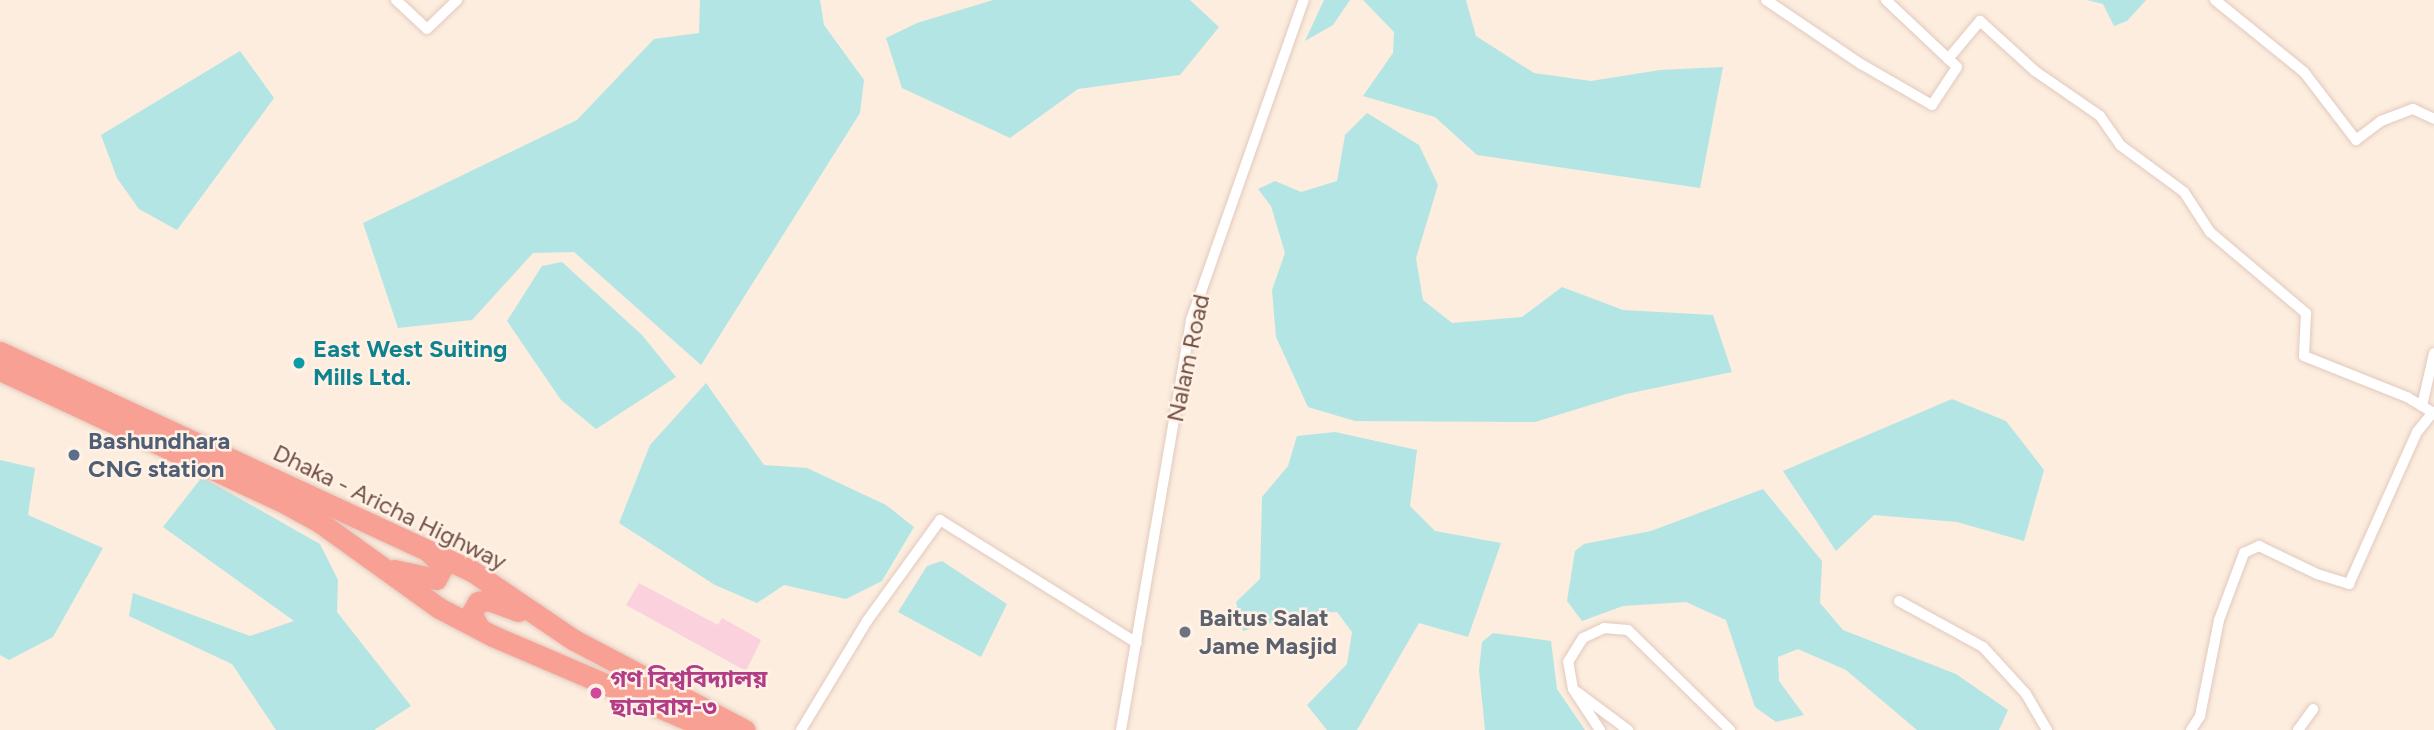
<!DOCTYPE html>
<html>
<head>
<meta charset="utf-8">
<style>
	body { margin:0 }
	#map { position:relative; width:2434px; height:730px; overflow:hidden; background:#fcedde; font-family:Figtree,"Noto Sans Bengali",sans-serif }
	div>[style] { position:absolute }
	.medical>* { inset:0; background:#fad1dc }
	.water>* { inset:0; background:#b3e5e5 }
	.roads { filter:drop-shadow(0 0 2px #e2c9be) drop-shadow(0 0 2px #e2c9be) }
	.street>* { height:10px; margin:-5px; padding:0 5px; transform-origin:5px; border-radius:5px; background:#fff }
	.highway>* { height:21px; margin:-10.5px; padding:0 10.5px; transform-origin:10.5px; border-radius:10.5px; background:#f8a094 }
	.dots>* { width:19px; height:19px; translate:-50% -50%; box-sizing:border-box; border:4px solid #fff1e5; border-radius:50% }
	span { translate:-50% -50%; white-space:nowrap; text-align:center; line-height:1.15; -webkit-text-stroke:5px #fff1e5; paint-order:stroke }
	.culture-label { font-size:24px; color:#0d838f; font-weight:700 }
	.left { translate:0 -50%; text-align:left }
	.street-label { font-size:24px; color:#725046 }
	.service-label { font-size:24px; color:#4e5e75; font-weight:700 }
	.worship-label { font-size:24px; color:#5b616d; font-weight:700 }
	.hotel-label { font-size:24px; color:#b23c85; font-weight:700 }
</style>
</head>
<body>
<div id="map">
	<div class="medical">
		<i style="clip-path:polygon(639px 583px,718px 625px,722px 618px,761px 640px,746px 671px,626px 605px)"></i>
	</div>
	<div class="water">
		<i style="clip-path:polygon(700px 0,820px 0,824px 25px,864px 80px,860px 113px,701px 365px,574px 252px,533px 253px,472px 320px,398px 328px,363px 223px,577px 120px,654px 39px,699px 33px)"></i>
		<i style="clip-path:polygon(993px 0,1190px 0,1219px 27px,1180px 75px,1078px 89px,1010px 138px,902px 88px,886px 38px,917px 23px)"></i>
		<i style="clip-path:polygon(1324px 0,1350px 0,1333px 25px,1305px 41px)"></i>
		<i style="clip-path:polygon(1363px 0,1466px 0,1476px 36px,1534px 73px,1591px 81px,1660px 70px,1723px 67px,1700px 188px,1477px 155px,1435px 117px,1363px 96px,1393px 53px,1394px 32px)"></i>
		<i style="clip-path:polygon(2087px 0,2146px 0,2127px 21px,2114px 26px,2103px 4px)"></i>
		<i style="clip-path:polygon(240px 51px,274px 98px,177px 230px,139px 209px,117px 178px,101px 135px)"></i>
		<i style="clip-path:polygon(1367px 113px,1419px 145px,1438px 185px,1416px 258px,1423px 300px,1452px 323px,1522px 317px,1562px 287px,1623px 310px,1713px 315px,1732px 372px,1626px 394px,1535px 422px,1355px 421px,1308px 407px,1276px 337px,1272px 290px,1285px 253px,1271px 206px,1258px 189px,1275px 181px,1301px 192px,1337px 181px,1345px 135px)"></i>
		<i style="clip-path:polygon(562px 262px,642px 335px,676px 377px,596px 429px,561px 400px,507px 321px,542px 266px)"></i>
		<i style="clip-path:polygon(706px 383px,764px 465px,807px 468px,886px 505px,914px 527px,882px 581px,846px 599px,784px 585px,757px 603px,715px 585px,619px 523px,650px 445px)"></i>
		<i style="clip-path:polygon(1952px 399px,2006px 421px,2044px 470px,2024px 541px,1957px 522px,1874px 515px,1836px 551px,1783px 471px)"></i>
		<i style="clip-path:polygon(1335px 432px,1417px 450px,1410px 506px,1435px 531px,1501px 543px,1468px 637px,1419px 623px,1357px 730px,1327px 730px,1307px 705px,1347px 664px,1352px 632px,1337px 612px,1302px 614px,1243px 631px,1236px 602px,1260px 579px,1262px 497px,1288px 466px,1297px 436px)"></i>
		<i style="clip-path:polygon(0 460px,35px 468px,28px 515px,103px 548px,53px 637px,9px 660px,0 655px)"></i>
		<i style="clip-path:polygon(202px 477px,320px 544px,338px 580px,337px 612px,411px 706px,374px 730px,276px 730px,232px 664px,129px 616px,133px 593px,250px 636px,294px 621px,163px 527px)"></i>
		<i style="clip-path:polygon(1763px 489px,1822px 561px,1820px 603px,1843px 630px,1956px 674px,2008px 710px,1999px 730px,1917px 730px,1846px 670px,1798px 649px,1778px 657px,1779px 681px,1804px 715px,1776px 722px,1755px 707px,1726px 620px,1686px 602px,1623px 606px,1582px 621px,1567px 601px,1575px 551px,1584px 544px,1651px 531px)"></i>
		<i style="clip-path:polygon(942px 561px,1007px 604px,981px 657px,898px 612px,927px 566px)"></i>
		<i style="clip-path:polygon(1493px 633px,1551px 641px,1557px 689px,1585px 730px,1485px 730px,1479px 670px,1482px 642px)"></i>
	</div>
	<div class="roads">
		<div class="street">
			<i style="left:396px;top:0;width:42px;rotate:43.1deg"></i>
			<i style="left:427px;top:29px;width:42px;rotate:-44deg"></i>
			<i style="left:1766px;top:0;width:115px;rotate:34deg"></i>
			<i style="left:1861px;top:64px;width:82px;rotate:30deg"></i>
			<i style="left:1932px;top:105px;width:45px;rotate:-56.7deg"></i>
			<i style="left:1957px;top:67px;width:98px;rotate:-136.7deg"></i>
			<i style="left:2215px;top:0;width:114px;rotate:39deg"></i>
			<i style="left:2304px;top:72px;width:86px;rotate:52.6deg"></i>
			<i style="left:2356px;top:140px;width:31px;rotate:-37deg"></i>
			<i style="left:2381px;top:121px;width:34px;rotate:-21deg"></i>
			<i style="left:2413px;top:109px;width:23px;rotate:25deg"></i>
			<i style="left:1948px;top:59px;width:50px;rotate:-49.9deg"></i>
			<i style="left:1980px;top:21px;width:74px;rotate:42.3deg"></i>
			<i style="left:2035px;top:71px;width:79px;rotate:34.7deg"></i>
			<i style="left:2100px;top:116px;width:35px;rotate:55deg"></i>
			<i style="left:2120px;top:145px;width:79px;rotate:36.3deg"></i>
			<i style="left:2184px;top:192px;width:48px;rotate:57deg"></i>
			<i style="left:2210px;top:232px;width:126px;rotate:40.2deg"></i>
			<i style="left:2306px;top:313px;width:43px;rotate:92.7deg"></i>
			<i style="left:2304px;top:356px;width:111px;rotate:21.7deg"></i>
			<i style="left:2407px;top:397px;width:31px;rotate:31deg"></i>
			<i style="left:2422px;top:406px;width:54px;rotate:-77.2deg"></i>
			<i style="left:1899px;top:601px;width:96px;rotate:28.7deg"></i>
			<i style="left:1983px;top:647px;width:64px;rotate:47.5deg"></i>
			<i style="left:2026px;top:694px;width:42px;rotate:59.7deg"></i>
			<i style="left:1577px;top:692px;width:64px;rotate:36.7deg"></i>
			<i style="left:801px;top:730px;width:127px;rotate:-58.8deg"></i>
			<i style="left:867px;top:621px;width:125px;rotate:-54.1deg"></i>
			<i style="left:940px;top:520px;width:232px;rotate:32deg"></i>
			<i style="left:1121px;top:730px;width:416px;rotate:-80.3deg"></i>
			<i style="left:1191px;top:320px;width:339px;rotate:-70.6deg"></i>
			<i style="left:1600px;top:730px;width:49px;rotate:-123.4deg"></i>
			<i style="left:1573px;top:689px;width:27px;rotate:-100deg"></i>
			<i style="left:1568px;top:662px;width:28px;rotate:-58deg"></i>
			<i style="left:1583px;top:638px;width:23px;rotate:-25deg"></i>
			<i style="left:1604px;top:628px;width:24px;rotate:5deg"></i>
			<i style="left:1628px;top:630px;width:143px;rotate:44.4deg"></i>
			<i style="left:2191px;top:730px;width:17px;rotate:-57deg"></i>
			<i style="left:2200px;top:716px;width:98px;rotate:-78.8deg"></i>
			<i style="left:2219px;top:620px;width:72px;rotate:-69.5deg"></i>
			<i style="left:2244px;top:553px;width:17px;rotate:-25deg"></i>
			<i style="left:2259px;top:546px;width:64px;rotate:25.8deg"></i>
			<i style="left:2317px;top:574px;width:34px;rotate:17deg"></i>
			<i style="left:2349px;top:584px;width:167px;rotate:-65.9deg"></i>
			<i style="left:2417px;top:432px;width:26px;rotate:-51deg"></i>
			<i style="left:2298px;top:730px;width:26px;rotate:-54deg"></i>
		</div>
		<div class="highway">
			<i style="left:0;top:352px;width:520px;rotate:24.89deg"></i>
			<i style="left:472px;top:571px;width:123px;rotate:34.1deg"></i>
			<i style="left:574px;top:640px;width:193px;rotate:27.8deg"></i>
			<i style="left:0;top:370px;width:315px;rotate:25deg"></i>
			<i style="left:285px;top:503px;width:38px;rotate:29deg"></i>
			<i style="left:318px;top:521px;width:149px;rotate:35.7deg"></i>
			<i style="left:439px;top:608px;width:61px;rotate:27.4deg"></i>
			<i style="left:493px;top:636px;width:238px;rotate:23.2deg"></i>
			<i style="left:394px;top:570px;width:43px;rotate:12.1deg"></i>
			<i style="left:436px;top:579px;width:15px;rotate:-62deg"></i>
			<i style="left:443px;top:566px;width:21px;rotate:-135deg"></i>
			<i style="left:480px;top:629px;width:17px;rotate:-121deg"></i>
			<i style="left:471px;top:614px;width:14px;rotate:-60deg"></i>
			<i style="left:478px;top:602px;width:10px;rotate:-11deg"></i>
			<i style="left:488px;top:600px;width:32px;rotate:20deg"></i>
		</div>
	</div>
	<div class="dots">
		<i style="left:299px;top:363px;background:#0f9aa8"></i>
		<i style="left:74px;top:455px;background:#5c6f8a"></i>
		<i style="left:1185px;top:632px;background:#6b7280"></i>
		<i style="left:596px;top:693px;background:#d1479c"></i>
	</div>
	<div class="culture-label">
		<span class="left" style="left:313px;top:363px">East West Suiting<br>Mills Ltd.</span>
	</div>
	<div class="street-label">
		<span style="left:1188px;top:358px;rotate:-78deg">Nalam Road</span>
		<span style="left:390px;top:507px;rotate:26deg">Dhaka - Aricha Highway</span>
	</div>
	<div class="service-label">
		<span class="left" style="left:88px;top:455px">Bashundhara<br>CNG station</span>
	</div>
	<div class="worship-label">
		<span class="left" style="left:1199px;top:632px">Baitus Salat<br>Jame Masjid</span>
	</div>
	<div class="hotel-label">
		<span class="left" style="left:610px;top:693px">গণ বিশ্ববিদ্যালয়<br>ছাত্রাবাস-৩</span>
	</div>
</div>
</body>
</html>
